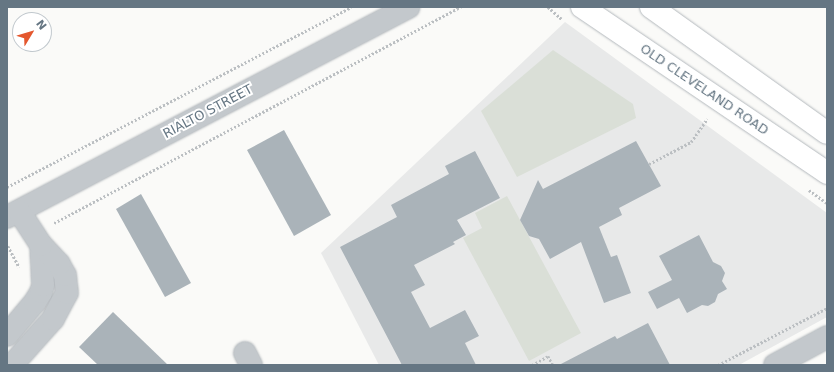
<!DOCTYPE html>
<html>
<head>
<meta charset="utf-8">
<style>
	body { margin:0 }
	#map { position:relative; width:834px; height:372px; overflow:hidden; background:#fafaf8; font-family:"DejaVu Sans",sans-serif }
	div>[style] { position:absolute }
	.built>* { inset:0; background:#e8e9e9 }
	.green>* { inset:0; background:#dadfd7 }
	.building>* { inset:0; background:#aab3b9 }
	.path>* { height:2.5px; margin-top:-1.25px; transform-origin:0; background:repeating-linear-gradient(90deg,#bbbfc2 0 2px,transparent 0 4px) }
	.roads { filter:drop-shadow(0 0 1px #b4b9bd) drop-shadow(0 0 1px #b4b9bd) }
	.minor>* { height:22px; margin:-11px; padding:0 11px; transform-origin:11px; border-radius:11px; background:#c3c8cc }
	.highway>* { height:22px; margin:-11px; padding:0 11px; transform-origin:11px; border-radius:11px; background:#fff }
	span { translate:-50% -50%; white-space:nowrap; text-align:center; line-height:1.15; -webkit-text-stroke:4px #fff; paint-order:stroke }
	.street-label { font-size:13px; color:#657683 }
	.frame { position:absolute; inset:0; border:8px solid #657683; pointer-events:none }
	.north { position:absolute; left:12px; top:12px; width:40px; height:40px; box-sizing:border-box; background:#fff; border:1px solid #c1c8cd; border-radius:50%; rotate:52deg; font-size:11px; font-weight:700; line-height:16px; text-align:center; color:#657683 }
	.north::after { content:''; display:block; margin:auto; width:14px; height:18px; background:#e4572e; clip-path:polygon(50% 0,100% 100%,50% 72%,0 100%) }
</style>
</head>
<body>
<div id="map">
	<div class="built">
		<i style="clip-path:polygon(565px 22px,827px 213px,827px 317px,739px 365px,379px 365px,321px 253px)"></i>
	</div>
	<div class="green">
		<i style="clip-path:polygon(553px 50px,633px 104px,636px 118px,517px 177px,481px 111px)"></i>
		<i style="clip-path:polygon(507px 196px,581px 333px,529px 361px,463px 238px,482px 228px,475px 213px)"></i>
	</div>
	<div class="building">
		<i style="clip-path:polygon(284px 130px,331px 215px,294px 236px,247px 150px)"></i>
		<i style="clip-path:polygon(636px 141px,661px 186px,619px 208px,622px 215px,599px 227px,611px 257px,617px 255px,631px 293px,604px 303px,581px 242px,550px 259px,539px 239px,529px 236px,520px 220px,538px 180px,543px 189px)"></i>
		<i style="clip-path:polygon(475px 151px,500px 198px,457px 220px,466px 235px,453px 242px,455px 244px,414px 265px,425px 285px,411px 292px,430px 328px,465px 310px,479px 336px,465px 343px,476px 365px,402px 365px,340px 247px,397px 217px,391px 205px,449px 174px,445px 166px)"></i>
		<i style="clip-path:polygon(141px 194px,191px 283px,165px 297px,116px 209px)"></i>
		<i style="clip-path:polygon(699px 235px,713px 262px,721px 266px,725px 273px,722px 281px,727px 289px,718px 294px,715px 302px,708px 306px,702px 305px,687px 313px,679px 298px,657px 309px,648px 292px,672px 280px,659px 256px)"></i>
		<i style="clip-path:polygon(113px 312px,168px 365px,98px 365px,79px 347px)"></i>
		<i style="clip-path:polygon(648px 323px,670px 365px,559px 365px,615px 336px,617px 339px)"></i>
	</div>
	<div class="path">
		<i style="left:548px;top:7px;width:18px;rotate:41deg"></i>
		<i style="left:649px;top:164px;width:47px;rotate:-27.6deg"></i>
		<i style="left:691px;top:142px;width:28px;rotate:-55deg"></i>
		<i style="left:7px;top:187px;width:388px;rotate:-27.6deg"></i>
		<i style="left:809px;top:190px;width:22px;rotate:36deg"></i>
		<i style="left:54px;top:223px;width:461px;rotate:-28deg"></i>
		<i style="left:7px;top:246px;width:1px"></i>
		<i style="left:8px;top:246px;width:24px;rotate:62deg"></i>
		<i style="left:532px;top:365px;width:18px;rotate:-29deg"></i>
		<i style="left:548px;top:356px;width:10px;rotate:61deg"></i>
		<i style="left:718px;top:365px;width:123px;rotate:-27.6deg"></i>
	</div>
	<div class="roads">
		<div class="minor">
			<i style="left:7px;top:217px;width:453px;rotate:-27.6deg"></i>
			<i style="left:7px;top:335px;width:43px;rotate:-49.7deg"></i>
			<i style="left:35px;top:302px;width:12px;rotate:-59deg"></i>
			<i style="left:41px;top:292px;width:7px;rotate:-74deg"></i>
			<i style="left:43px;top:285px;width:40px;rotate:-92.9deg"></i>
			<i style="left:245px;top:353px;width:13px;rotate:63deg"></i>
			<i style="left:12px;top:365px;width:62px;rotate:-48.3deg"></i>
			<i style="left:53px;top:319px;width:30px;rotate:-62deg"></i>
			<i style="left:67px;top:293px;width:18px;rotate:-96deg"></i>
			<i style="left:65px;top:275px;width:13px;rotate:-119deg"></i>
			<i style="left:59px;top:264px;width:26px;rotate:-133deg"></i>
			<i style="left:41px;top:245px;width:40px;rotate:-122.9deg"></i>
			<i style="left:775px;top:365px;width:59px;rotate:-28.3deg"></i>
		</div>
		<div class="highway">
			<i style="left:582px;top:7px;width:296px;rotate:34.1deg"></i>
			<i style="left:651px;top:7px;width:216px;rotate:35.6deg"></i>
		</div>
	</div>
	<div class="street-label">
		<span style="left:704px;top:90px;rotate:34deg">OLD CLEVELAND ROAD</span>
		<span style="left:208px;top:112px;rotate:-28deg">RIALTO STREET</span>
	</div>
	<div class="frame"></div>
	<div class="north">N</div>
</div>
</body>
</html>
